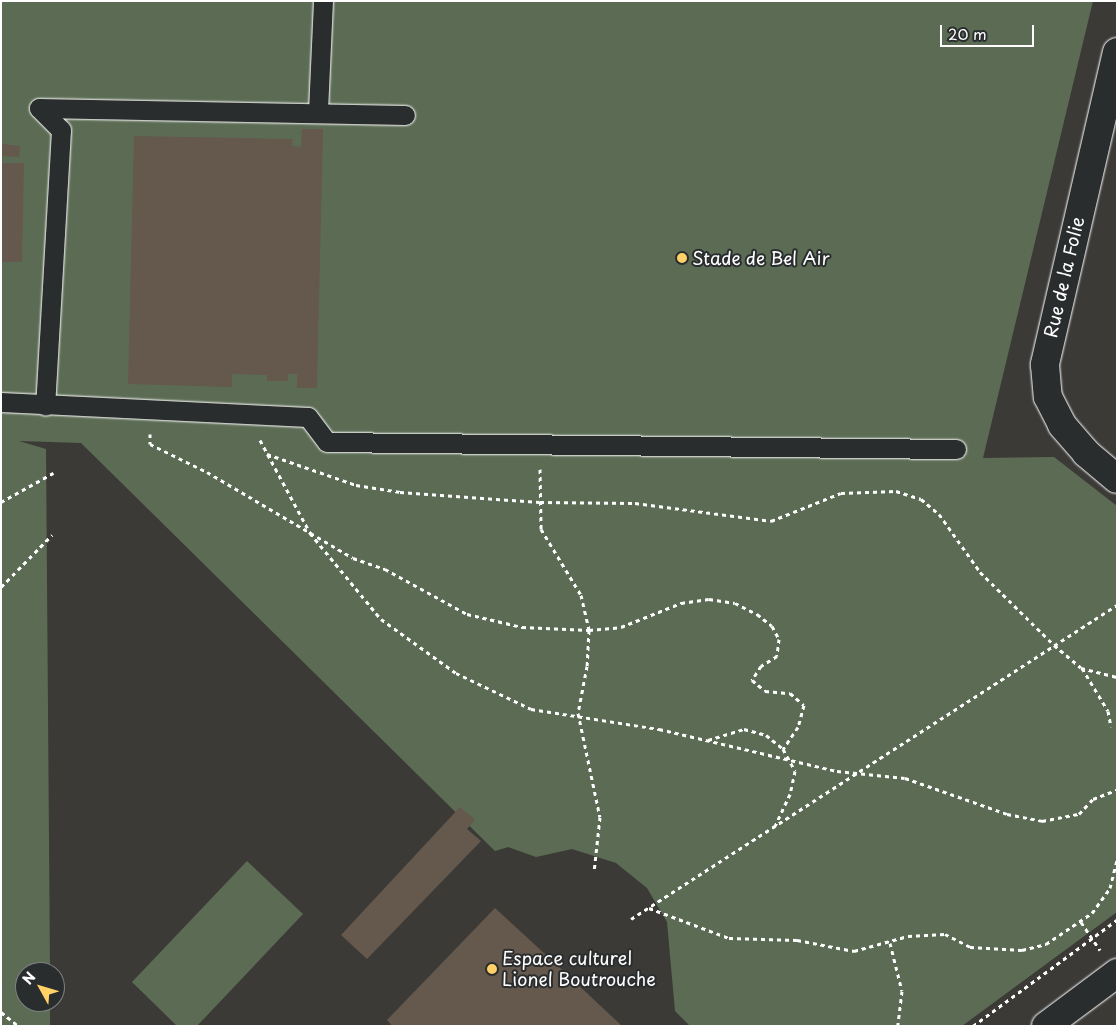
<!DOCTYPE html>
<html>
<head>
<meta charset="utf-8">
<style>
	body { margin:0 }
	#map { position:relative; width:1118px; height:1027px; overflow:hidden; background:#3c3a37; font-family:"Playpen Sans",sans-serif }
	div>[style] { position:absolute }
	.green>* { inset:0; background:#5c6c54 }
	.building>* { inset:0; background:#65584c }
	.path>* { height:3px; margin-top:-1.5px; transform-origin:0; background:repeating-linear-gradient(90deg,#fff 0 4px,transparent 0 8px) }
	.roads { filter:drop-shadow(0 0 1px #fff) drop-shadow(0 0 1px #fff) }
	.service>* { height:19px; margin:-9.5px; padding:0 9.5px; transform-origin:9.5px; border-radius:9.5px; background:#2a2d2e }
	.minor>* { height:28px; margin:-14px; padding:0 14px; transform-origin:14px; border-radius:14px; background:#2a2d2e }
	.dots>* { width:14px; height:14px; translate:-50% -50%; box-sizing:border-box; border:2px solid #2a2d2e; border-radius:50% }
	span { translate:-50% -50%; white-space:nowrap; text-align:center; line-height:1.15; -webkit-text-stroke:4px #2a2d2e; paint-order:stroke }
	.poi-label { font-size:18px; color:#fff }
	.left { translate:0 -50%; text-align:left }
	.street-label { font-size:18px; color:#fff }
	.frame { position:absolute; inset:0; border:2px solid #fff; pointer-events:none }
	.north { position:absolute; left:15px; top:962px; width:50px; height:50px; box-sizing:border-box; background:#2a2d2e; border:1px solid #7f8182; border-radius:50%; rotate:309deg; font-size:14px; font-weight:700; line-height:20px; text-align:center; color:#fff }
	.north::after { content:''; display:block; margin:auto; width:18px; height:22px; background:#ffd166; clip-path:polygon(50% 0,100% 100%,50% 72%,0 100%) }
	.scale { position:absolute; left:940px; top:25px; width:94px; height:22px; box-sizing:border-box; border:2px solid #fff; border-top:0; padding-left:6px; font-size:15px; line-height:18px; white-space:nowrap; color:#fff; -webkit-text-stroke:4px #2a2d2e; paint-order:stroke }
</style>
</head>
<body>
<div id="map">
	<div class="green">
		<i style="clip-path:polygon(1px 1px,1093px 1px,983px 458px,1054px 457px,1117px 506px,1117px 912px,962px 1026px,690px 1026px,675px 1011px,667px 922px,647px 888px,616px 863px,572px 849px,536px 857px,508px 847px,495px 851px,81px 443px,19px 441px,46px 449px,50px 972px,25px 972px,25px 1002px,50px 1002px,50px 1026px,1px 1026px)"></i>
		<i style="clip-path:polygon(247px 861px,303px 914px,197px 1026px,177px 1026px,132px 982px)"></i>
	</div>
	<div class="building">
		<i style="clip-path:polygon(302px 129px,323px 129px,317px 388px,297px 388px,297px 374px,288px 374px,288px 381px,267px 381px,267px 375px,232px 374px,232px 387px,128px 384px,134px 136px,293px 139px,292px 146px,301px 147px)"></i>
		<i style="clip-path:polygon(2px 144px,20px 146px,19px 157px,1px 156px)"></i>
		<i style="clip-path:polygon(1px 163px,24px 163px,22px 262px,1px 262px)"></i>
		<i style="clip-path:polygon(460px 807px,475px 820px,467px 829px,481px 841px,367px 959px,341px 935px)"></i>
		<i style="clip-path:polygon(495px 908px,558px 966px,622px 1026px,392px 1026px,387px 1020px)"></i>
	</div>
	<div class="path">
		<i style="left:150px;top:434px;width:10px;rotate:90deg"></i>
		<i style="left:150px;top:444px;width:64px;rotate:26.2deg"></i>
		<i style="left:207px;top:472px;width:169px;rotate:30.5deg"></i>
		<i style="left:353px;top:558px;width:34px;rotate:19deg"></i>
		<i style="left:385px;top:569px;width:94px;rotate:28.8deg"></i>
		<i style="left:467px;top:614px;width:57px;rotate:13.3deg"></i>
		<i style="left:522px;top:627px;width:67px;rotate:2.6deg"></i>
		<i style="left:589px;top:630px;width:32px;rotate:-5deg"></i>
		<i style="left:621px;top:627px;width:65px;rotate:-21.8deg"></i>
		<i style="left:681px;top:603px;width:28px;rotate:-8deg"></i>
		<i style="left:709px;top:599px;width:26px;rotate:9deg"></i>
		<i style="left:735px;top:603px;width:25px;rotate:27deg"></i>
		<i style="left:757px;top:614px;width:19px;rotate:39deg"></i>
		<i style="left:772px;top:626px;width:15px;rotate:62deg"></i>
		<i style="left:779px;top:639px;width:17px;rotate:97deg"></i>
		<i style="left:777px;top:656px;width:19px;rotate:148deg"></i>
		<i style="left:761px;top:666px;width:17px;rotate:123deg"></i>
		<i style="left:752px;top:680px;width:17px;rotate:40deg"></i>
		<i style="left:765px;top:691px;width:25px;rotate:5deg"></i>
		<i style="left:790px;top:693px;width:18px;rotate:41deg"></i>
		<i style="left:804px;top:705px;width:23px;rotate:105deg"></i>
		<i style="left:798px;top:727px;width:27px;rotate:124deg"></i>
		<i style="left:260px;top:440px;width:106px;rotate:61.7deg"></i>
		<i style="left:310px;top:533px;width:112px;rotate:50.5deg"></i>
		<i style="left:381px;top:619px;width:92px;rotate:35.8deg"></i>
		<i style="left:456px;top:673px;width:83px;rotate:25.6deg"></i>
		<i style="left:531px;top:709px;width:130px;rotate:8.9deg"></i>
		<i style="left:659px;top:729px;width:183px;rotate:13.3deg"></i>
		<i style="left:837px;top:771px;width:68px;rotate:5.9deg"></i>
		<i style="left:905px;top:778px;width:108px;rotate:19.4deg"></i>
		<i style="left:1007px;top:814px;width:36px;rotate:11deg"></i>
		<i style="left:1042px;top:821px;width:38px;rotate:-11deg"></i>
		<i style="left:1079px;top:814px;width:21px;rotate:-47deg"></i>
		<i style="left:1093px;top:799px;width:26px;rotate:-21deg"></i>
		<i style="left:267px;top:454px;width:94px;rotate:19.2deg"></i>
		<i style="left:356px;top:485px;width:45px;rotate:9deg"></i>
		<i style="left:400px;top:492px;width:140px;rotate:4.1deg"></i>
		<i style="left:540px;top:502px;width:95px;rotate:0.6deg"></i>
		<i style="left:635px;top:503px;width:137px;rotate:7.5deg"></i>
		<i style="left:771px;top:521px;width:75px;rotate:-21.8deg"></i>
		<i style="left:841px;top:493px;width:55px;rotate:-2.1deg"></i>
		<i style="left:896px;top:491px;width:26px;rotate:18deg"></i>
		<i style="left:921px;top:499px;width:23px;rotate:40deg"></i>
		<i style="left:939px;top:514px;width:71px;rotate:54.7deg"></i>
		<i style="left:980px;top:572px;width:104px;rotate:44.6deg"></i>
		<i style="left:1054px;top:645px;width:35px;rotate:40deg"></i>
		<i style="left:1081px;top:668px;width:37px;rotate:14deg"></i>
		<i style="left:540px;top:469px;width:60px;rotate:89deg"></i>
		<i style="left:541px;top:529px;width:77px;rotate:58.8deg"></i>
		<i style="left:581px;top:595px;width:36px;rotate:77deg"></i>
		<i style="left:589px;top:630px;width:36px;rotate:93deg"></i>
		<i style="left:587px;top:666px;width:48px;rotate:100.8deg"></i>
		<i style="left:578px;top:713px;width:106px;rotate:78.1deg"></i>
		<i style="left:600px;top:817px;width:55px;rotate:96.2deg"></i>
		<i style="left:1px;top:502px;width:60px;rotate:-29.1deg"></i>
		<i style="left:1px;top:587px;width:73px;rotate:-45.6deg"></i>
		<i style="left:1082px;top:668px;width:50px;rotate:58.8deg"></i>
		<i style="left:1108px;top:711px;width:16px;rotate:79deg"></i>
		<i style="left:708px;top:740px;width:38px;rotate:-17deg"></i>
		<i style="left:744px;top:729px;width:23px;rotate:15deg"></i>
		<i style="left:766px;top:735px;width:22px;rotate:39deg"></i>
		<i style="left:783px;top:749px;width:25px;rotate:61deg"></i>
		<i style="left:795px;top:771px;width:24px;rotate:102deg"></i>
		<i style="left:790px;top:794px;width:35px;rotate:115deg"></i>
		<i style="left:649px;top:908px;width:85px;rotate:20.6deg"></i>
		<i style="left:729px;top:938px;width:68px;rotate:1.7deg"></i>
		<i style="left:797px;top:940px;width:58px;rotate:10.9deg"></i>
		<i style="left:854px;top:951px;width:56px;rotate:-15.5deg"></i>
		<i style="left:908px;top:936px;width:37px;rotate:-3deg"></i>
		<i style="left:945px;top:934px;width:28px;rotate:27deg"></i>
		<i style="left:970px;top:947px;width:52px;rotate:3.3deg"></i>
		<i style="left:1022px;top:950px;width:25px;rotate:-14deg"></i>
		<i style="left:1046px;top:944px;width:55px;rotate:-34deg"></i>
		<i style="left:1092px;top:913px;width:31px;rotate:-54deg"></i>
		<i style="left:1110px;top:888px;width:29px;rotate:-76deg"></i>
		<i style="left:631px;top:919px;width:579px;rotate:-32.87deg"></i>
		<i style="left:1081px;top:922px;width:34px;rotate:56deg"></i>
		<i style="left:890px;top:943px;width:49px;rotate:76deg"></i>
		<i style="left:902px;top:991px;width:35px;rotate:97deg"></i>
		<i style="left:1px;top:1012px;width:22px;rotate:39deg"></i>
		<i style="left:973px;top:1026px;width:179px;rotate:-36.4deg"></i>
	</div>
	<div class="roads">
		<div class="service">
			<i style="left:39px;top:108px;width:366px;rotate:1.1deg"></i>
			<i style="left:39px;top:108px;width:31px;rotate:45deg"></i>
			<i style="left:61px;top:130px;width:276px;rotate:93.3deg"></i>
			<i style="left:318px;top:111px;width:110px;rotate:-87.4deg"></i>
			<i style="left:1px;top:402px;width:307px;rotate:2.8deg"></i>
			<i style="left:308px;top:417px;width:31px;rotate:53deg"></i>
			<i style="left:327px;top:442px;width:629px;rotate:0.64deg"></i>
		</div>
		<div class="minor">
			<i style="left:1117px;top:52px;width:321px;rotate:103deg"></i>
			<i style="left:1045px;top:365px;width:32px;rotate:85deg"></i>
			<i style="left:1048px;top:397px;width:31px;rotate:63deg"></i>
			<i style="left:1062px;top:425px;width:37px;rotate:49deg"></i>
			<i style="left:1086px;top:453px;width:40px;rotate:40deg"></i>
			<i style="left:1046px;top:1026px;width:89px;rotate:-36.7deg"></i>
		</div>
	</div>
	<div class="dots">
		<i style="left:682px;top:258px;background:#ffd166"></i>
		<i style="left:492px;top:969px;background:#ffd166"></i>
	</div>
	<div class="poi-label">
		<span class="left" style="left:692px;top:258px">Stade de Bel Air</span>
		<span class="left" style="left:502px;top:969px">Espace culturel<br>Lionel Boutrouche</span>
	</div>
	<div class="street-label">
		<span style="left:1064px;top:277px;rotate:-77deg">Rue de la Folie</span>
	</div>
	<div class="frame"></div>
	<div class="north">N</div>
	<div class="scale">20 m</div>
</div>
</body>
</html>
